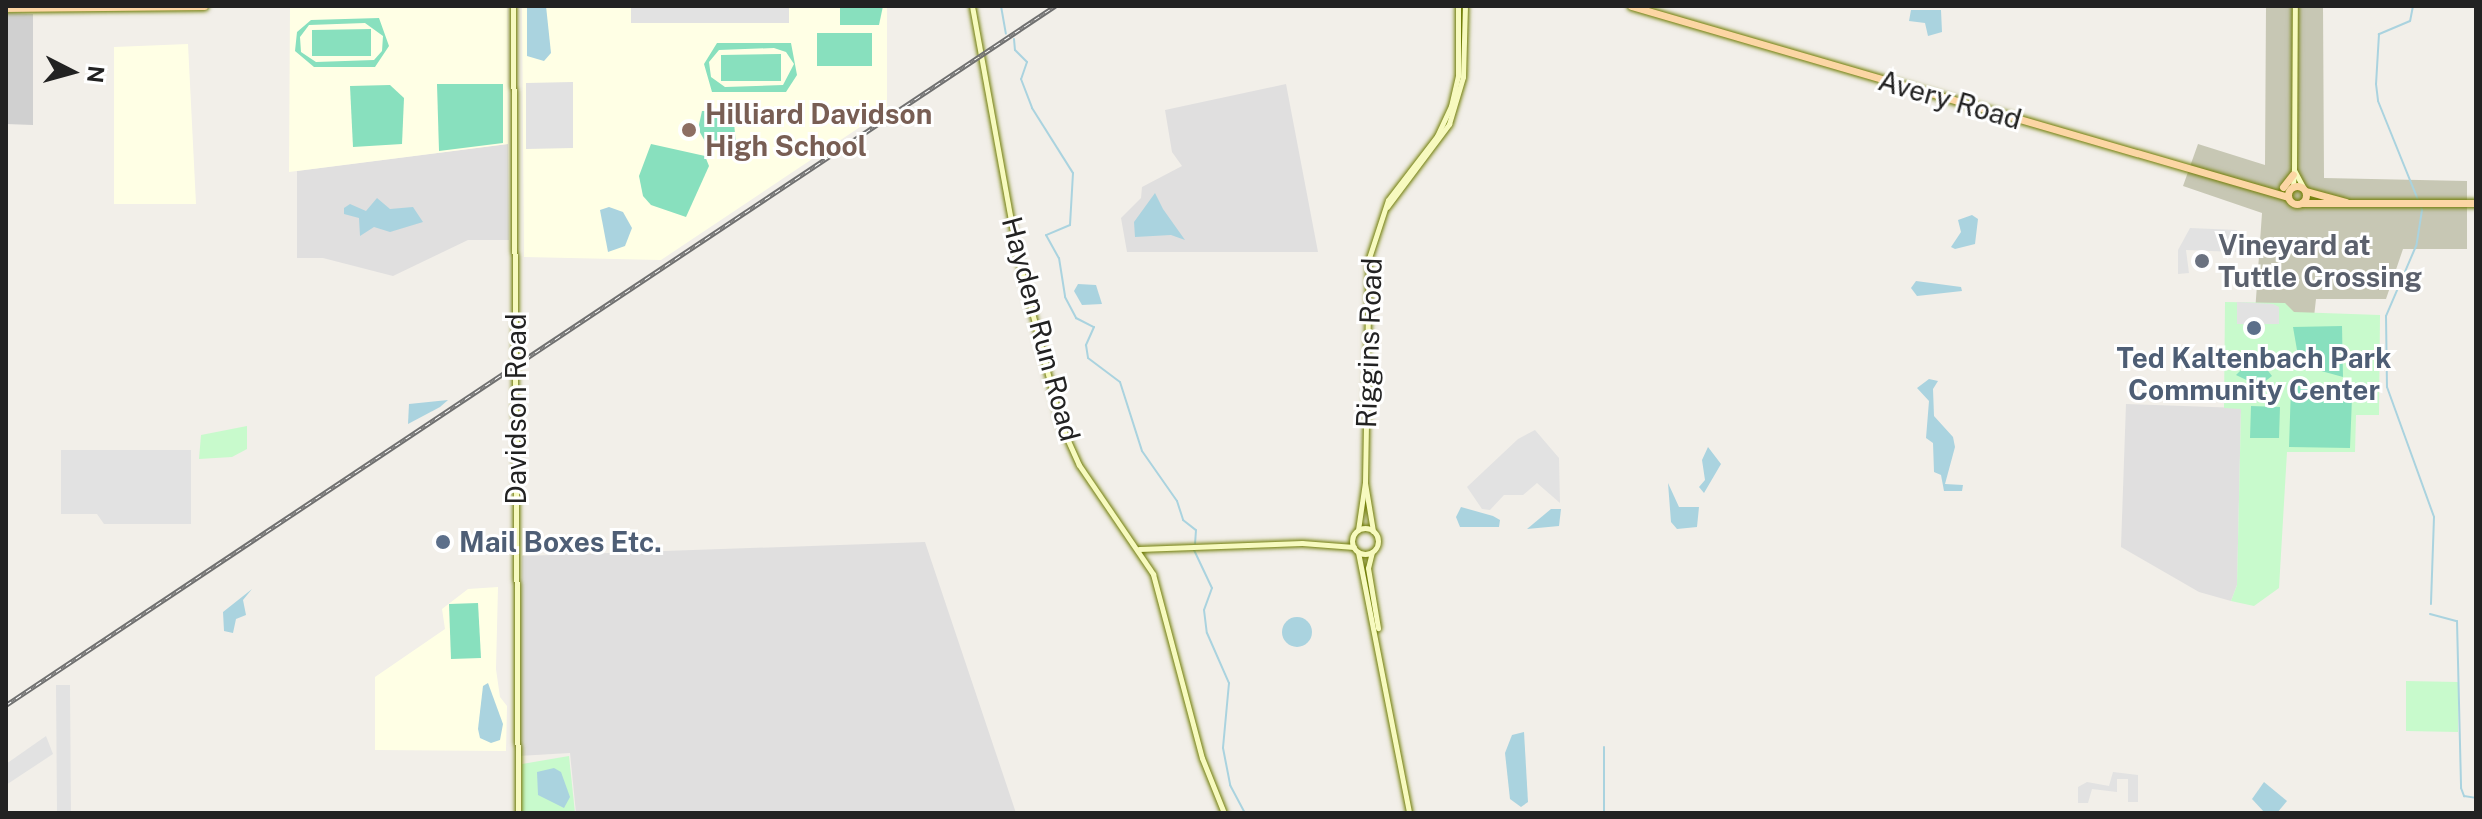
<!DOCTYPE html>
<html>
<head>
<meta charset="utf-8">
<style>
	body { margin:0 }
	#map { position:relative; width:2482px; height:819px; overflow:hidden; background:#f2efe9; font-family:"Public Sans",sans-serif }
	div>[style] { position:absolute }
	.residential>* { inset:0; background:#e0dfdf }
	.education>* { inset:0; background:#ffffe5 }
	.religious>* { inset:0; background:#d0d0d0 }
	.construction>* { inset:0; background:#c7c7b4 }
	.park>* { inset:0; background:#c8facc }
	.pitch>* { inset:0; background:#88e0be }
	.parking>* { inset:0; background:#e2e2e2 }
	.water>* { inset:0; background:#aad3df }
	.round { border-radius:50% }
	.stream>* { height:2px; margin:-1px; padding:0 1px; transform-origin:1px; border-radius:1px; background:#aad3df }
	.roads { filter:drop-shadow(0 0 2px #707d05) drop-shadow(0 0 2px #707d05) }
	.secondary>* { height:5px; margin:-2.5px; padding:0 2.5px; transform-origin:2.5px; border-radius:2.5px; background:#f7fabf }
	.secondary>.ring { margin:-2.5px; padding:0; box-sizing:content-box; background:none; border:5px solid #f7fabf; border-radius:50% }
	.primary>* { height:7px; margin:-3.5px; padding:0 3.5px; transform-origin:3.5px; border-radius:3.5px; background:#fcd6a4 }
	.primary>.ring { margin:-3.5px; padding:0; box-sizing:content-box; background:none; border:7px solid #fcd6a4; border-radius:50% }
	.rail>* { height:5px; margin-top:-2.5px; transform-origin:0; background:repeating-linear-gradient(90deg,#fff 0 6px,#707070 0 12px); box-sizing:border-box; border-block:2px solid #707070 }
	.dots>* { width:22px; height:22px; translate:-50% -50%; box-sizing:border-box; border:4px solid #fff; border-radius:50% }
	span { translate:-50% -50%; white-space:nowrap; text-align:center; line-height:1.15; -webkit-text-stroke:6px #fff; paint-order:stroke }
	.street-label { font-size:28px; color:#222 }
	.education-label { font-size:28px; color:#785e54; font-weight:700 }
	.left { translate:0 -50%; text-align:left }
	.worship-label { font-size:28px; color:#5b616d; font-weight:700 }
	.service-label { font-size:28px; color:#4e5e75; font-weight:700 }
	.frame { position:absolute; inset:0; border:8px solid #222; pointer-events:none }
	.north { position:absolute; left:32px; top:32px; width:80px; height:80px; -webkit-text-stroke:6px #fff; paint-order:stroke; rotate:96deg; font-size:22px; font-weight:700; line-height:32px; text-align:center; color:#222 }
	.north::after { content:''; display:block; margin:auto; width:28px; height:36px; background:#222; clip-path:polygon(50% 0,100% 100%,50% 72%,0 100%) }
</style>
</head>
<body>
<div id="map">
	<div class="residential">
		<i style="clip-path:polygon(1286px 84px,1318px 252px,1127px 252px,1121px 218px,1141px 198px,1142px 187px,1182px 166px,1172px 152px,1165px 110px)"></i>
		<i style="clip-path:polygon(508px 144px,509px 240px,468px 240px,393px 276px,323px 258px,297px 258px,297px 171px)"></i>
		<i style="clip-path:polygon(2126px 404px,2241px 408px,2237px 585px,2231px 601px,2199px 592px,2121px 547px)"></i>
		<i style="clip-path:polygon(925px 542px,1016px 813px,576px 813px,570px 753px,518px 756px,522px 556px)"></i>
	</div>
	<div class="education">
		<i style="clip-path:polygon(290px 6px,507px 6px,508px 144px,289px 172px)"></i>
		<i style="clip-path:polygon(522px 6px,887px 6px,887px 109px,661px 260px,524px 257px)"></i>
		<i style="clip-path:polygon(188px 44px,196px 204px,114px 204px,114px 47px)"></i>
		<i style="clip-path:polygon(498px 587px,496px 669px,500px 697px,507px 706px,506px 751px,375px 750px,375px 677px,445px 629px,442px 609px,468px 589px)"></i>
	</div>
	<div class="religious">
		<i style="clip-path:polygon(6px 13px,33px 14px,33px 125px,6px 124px)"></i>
	</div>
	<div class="construction">
		<i style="clip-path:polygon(2266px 6px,2323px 6px,2324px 178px,2467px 181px,2467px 249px,2403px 249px,2386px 299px,2316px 299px,2314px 317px,2255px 313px,2262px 213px,2183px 186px,2198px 144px,2265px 165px)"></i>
	</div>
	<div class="park">
		<i style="clip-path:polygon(2225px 302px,2285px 303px,2294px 312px,2380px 315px,2379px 415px,2356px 415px,2355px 452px,2287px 452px,2279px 588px,2254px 606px,2231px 601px,2237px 585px,2241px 409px,2224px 408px)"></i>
		<i style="clip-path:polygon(247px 426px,247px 449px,232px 457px,199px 459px,201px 435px)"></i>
		<i style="clip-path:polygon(2406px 681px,2458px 682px,2458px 732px,2406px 731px)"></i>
		<i style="clip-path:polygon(569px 756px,575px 813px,522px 813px,522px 764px)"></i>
	</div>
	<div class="pitch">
		<i style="clip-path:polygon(840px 6px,883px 6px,879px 25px,840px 25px)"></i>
		<i style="clip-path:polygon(evenodd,379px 18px,389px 46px,375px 67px,314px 67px,295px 51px,297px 32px,311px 20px,379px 18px,365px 23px,383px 36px,382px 51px,374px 60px,316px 62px,301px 52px,300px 37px,309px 25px,365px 23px)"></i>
		<i style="clip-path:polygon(371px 29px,371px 56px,312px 56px,312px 30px)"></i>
		<i style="clip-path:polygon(817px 33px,872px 33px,872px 66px,817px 66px)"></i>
		<i style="clip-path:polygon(evenodd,717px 43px,791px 43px,797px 75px,786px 92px,712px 92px,704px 64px,717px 43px,774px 48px,786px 52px,794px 64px,783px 85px,725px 87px,711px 77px,709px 62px,719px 50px,774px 48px)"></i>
		<i style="clip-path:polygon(781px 54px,781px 81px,721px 81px,721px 55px)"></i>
		<i style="clip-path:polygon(437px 84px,503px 84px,503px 143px,439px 151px)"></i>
		<i style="clip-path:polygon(390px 85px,404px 98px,402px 144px,353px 147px,350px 86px)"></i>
		<i style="clip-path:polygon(702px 111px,733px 111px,736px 145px,722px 149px,706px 143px,698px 129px)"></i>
		<i style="clip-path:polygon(651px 144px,705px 156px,709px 166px,686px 217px,651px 205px,643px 196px,639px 176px)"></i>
		<i style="clip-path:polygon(2342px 326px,2343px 377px,2314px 369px,2297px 350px,2293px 327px)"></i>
		<i style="clip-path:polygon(2256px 355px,2272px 376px,2259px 386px,2236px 375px)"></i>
		<i style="clip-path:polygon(2291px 386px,2339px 387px,2339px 398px,2352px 398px,2350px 448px,2289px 447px)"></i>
		<i style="clip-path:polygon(2251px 406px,2280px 407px,2279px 438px,2250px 438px)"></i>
		<i style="clip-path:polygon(478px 603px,481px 658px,451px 659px,449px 604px)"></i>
	</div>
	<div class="parking">
		<i style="clip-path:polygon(631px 6px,789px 6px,789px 23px,631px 23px)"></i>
		<i style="clip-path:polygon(573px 82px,573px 148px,526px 149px,526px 83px)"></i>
		<i style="clip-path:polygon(2190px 228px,2237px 230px,2236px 252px,2186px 250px,2189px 273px,2178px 274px,2178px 250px)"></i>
		<i style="clip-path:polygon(2237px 302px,2273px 304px,2279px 307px,2279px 324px,2237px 324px)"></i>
		<i style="clip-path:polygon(1535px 430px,1559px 458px,1560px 503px,1537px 483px,1523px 495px,1504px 495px,1490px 510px,1482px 509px,1467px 487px,1518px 439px)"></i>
		<i style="clip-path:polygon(61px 450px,191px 450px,191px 524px,104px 524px,97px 514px,61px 514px)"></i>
		<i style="clip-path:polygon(56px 685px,70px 685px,71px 813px,57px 813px)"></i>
		<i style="clip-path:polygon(46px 736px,53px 754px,6px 785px,6px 764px)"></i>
		<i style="clip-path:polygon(2113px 772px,2138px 775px,2138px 802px,2128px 802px,2128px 779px,2117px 779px,2117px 792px,2092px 789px,2088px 803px,2078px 803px,2078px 787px,2087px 782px,2109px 786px)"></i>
	</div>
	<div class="water">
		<i style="clip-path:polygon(527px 6px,546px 6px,551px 53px,544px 61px,527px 56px)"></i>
		<i style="clip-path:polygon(1911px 10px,1941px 10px,1942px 32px,1928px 36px,1925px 23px,1909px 21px)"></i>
		<i style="clip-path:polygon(1155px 193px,1163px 209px,1185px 240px,1171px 235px,1135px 237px,1134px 222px)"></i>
		<i style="clip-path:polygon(377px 198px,390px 209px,413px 207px,423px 222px,390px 232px,374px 227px,360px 236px,359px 218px,344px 214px,344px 208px,350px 204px,366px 211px)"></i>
		<i style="clip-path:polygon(609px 207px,623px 212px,632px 228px,625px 246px,608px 252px,600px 210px)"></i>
		<i style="clip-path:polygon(1972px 215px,1978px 219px,1975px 244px,1955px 249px,1951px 247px,1961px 232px,1958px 220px)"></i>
		<i style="clip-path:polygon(1916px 281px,1961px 287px,1962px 291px,1917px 296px,1911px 288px)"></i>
		<i style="clip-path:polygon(1078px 284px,1096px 285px,1102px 304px,1082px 305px,1074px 291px)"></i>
		<i style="clip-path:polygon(1929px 379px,1938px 381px,1933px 389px,1934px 416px,1953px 437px,1955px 447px,1945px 484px,1963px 485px,1962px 491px,1944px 491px,1941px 475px,1934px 472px,1933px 443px,1926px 438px,1929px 401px,1917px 388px)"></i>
		<i style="clip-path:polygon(448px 400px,440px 407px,408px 424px,409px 404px)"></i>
		<i style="clip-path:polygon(1708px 447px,1721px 464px,1704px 493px,1699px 487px,1705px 480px,1702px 460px)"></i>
		<i style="clip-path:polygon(1668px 483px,1679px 507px,1699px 507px,1697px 527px,1677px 529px,1671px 522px)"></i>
		<i style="clip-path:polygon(1461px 507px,1493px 516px,1500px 520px,1499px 527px,1460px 527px,1456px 517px)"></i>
		<i style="clip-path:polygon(1551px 509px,1561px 509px,1559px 526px,1527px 529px)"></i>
		<i style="clip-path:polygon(252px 589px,243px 600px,246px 615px,236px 619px,233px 633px,224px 631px,223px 612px)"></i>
		<i class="round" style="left:1282px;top:617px;width:30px;height:30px"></i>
		<i style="clip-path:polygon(488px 683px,503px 724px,500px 740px,491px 743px,480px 738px,478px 729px,483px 686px)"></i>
		<i style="clip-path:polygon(1524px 732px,1528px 802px,1521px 807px,1510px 799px,1505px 753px,1512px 735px)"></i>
		<i style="clip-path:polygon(554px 768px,561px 772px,570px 797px,564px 808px,538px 795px,537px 772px)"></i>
		<i style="clip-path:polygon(2264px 782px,2287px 801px,2277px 813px,2265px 813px,2252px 799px)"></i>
	</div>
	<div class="stream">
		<i style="left:1001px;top:6px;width:28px;rotate:80deg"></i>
		<i style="left:2413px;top:6px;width:15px;rotate:101deg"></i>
		<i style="left:2410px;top:21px;width:34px;rotate:157deg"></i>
		<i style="left:2379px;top:34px;width:50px;rotate:93.4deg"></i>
		<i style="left:2376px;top:84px;width:17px;rotate:83deg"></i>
		<i style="left:2378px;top:101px;width:118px;rotate:68deg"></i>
		<i style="left:2422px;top:210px;width:36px;rotate:99deg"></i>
		<i style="left:2416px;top:246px;width:76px;rotate:113.2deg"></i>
		<i style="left:2386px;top:316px;width:71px;rotate:89.2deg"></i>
		<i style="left:2387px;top:387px;width:138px;rotate:70.1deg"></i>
		<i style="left:2434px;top:517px;width:87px;rotate:92deg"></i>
		<i style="left:1014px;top:39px;width:11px;rotate:85deg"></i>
		<i style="left:1015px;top:50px;width:17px;rotate:45deg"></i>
		<i style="left:1027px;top:62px;width:18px;rotate:109deg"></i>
		<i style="left:1021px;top:79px;width:31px;rotate:69deg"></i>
		<i style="left:1032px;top:108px;width:77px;rotate:57.8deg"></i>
		<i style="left:1073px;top:173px;width:52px;rotate:93.3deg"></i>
		<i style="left:1070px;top:225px;width:26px;rotate:157deg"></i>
		<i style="left:1046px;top:235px;width:26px;rotate:61deg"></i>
		<i style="left:1059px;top:258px;width:39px;rotate:81deg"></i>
		<i style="left:1065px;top:297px;width:24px;rotate:62deg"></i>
		<i style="left:1076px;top:318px;width:20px;rotate:27deg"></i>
		<i style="left:1094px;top:327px;width:20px;rotate:114deg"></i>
		<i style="left:1086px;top:345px;width:13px;rotate:81deg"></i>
		<i style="left:1088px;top:358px;width:40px;rotate:37deg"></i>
		<i style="left:1120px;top:382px;width:72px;rotate:72.3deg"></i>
		<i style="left:1142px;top:451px;width:61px;rotate:55deg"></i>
		<i style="left:1177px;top:501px;width:20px;rotate:72deg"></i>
		<i style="left:1183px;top:520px;width:16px;rotate:38deg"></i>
		<i style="left:1196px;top:530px;width:13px;rotate:94deg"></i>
		<i style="left:1194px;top:550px;width:42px;rotate:64.7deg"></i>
		<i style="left:1212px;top:588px;width:23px;rotate:110deg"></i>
		<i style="left:1204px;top:610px;width:23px;rotate:83deg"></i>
		<i style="left:1207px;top:633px;width:55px;rotate:66.3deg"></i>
		<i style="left:1229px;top:683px;width:65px;rotate:95.3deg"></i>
		<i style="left:1223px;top:748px;width:38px;rotate:79deg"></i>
		<i style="left:1230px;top:785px;width:32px;rotate:62deg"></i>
		<i style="left:2430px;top:614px;width:28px;rotate:15deg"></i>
		<i style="left:2457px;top:621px;width:167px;rotate:88.6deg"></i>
		<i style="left:2461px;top:788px;width:9px;rotate:69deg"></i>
		<i style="left:2464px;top:796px;width:12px;rotate:9deg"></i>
		<i style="left:1604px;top:747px;width:66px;rotate:90deg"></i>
	</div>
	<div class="roads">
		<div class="secondary">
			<i style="left:513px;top:6px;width:807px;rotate:89.65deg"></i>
			<i style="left:972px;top:6px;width:251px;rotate:79.7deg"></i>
			<i style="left:1017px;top:253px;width:178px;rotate:75.7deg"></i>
			<i style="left:1061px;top:425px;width:44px;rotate:65.8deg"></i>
			<i style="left:1079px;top:465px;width:132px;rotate:55.8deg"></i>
			<i style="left:1153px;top:574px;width:190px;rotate:75.1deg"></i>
			<i style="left:1202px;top:758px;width:59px;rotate:68.2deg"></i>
			<i style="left:2294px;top:170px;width:164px;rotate:-89.7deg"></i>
			<i style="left:2293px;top:187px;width:17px;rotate:-87deg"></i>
			<i style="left:2294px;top:170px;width:19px;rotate:62deg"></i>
			<i style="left:1387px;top:207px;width:104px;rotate:-53.2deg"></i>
			<i style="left:1449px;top:124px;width:49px;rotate:-73.4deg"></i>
			<i style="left:1463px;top:77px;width:71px;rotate:-88.4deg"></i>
			<i style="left:1365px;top:483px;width:49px;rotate:80.5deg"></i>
			<i class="ring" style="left:1352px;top:528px;width:21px;height:21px"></i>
			<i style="left:1358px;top:530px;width:49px;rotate:-81.7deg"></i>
			<i style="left:1365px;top:482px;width:224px;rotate:-89deg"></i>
			<i style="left:1369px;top:258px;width:61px;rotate:-71.9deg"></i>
			<i style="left:1388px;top:200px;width:81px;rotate:-52.6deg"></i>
			<i style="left:1437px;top:136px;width:33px;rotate:-65deg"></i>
			<i style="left:1451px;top:106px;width:31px;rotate:-77deg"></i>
			<i style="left:1458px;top:76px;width:70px;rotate:-90deg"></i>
			<i style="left:1139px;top:549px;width:163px;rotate:-2.1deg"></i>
			<i style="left:1302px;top:543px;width:52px;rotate:4.4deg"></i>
			<i style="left:1358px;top:552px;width:266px;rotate:78.9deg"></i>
			<i style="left:1372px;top:552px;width:16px;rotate:104deg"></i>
			<i style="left:1368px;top:568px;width:61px;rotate:80.5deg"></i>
		</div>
		<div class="primary">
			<i style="left:1631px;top:6px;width:684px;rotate:16.21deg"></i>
			<i style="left:6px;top:8px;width:198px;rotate:-0.6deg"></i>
			<i class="ring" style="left:2288px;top:186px;width:11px;height:11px"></i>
			<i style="left:2283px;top:187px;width:16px;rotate:-52deg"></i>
			<i style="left:2306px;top:191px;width:41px;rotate:15.4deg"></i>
			<i style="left:2302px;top:203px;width:174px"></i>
		</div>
	</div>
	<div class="rail">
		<i style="left:6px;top:705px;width:1261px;rotate:-33.68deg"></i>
	</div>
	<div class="dots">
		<i style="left:689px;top:130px;background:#8d6e63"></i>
		<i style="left:2202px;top:261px;background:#6b7280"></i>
		<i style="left:2254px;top:328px;background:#5c6f8a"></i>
		<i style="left:443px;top:542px;background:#5c6f8a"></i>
	</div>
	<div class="street-label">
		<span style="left:1950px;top:100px;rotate:16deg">Avery Road</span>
		<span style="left:1041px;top:329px;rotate:75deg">Hayden Run Road</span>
		<span style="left:1369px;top:343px;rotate:-88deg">Riggins Road</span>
		<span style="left:516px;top:409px;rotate:-90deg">Davidson Road</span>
	</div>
	<div class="education-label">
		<span class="left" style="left:705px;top:130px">Hilliard Davidson<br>High School</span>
	</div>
	<div class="worship-label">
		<span class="left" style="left:2218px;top:261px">Vineyard at<br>Tuttle Crossing</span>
	</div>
	<div class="service-label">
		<span style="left:2254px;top:374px">Ted Kaltenbach Park<br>Community Center</span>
		<span class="left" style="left:459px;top:542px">Mail Boxes Etc.</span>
	</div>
	<div class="frame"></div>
	<div class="north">N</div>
</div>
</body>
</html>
